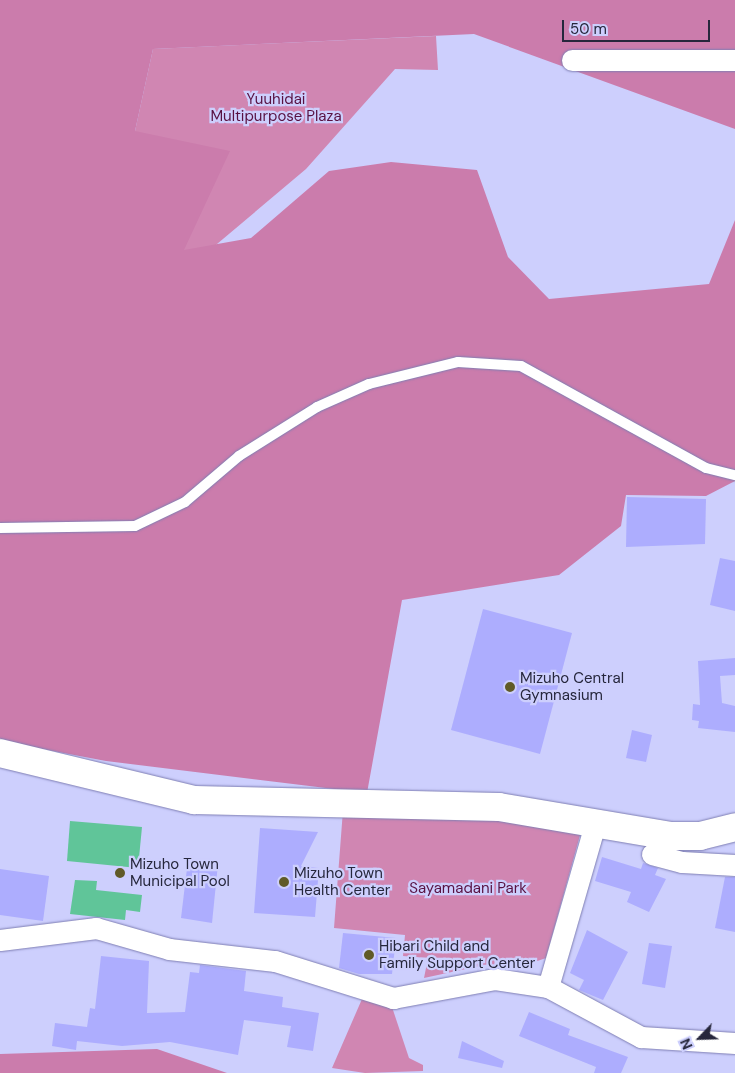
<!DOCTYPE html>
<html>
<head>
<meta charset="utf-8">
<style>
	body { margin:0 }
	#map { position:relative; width:735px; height:1073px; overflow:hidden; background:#cdcffd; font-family:"DM Sans",sans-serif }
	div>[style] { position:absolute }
	.green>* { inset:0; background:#d086b2 }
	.forest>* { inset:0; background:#cb7cac }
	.water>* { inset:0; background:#60c599 }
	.building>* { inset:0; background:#adadfe }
	.roads { filter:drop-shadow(0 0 1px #7e7eb3) drop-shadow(0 0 1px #7e7eb3) }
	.lane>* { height:10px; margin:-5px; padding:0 5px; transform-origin:5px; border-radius:5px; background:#fff }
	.street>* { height:21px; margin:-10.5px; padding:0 10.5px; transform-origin:10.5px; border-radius:10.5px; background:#fff }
	.secondary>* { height:28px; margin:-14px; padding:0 14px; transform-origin:14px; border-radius:14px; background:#fff }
	.dots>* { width:14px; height:14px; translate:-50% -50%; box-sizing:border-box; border:2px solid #cdcffd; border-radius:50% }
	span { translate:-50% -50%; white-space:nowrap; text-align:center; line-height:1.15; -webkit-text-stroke:4.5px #cdcffd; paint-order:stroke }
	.park-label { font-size:15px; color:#581142 }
	.poi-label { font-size:15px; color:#26273c }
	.left { translate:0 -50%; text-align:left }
	.north { position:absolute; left:675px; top:1013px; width:50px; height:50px; -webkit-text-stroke:4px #cdcffd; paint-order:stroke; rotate:246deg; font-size:14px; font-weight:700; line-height:20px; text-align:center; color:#26273c }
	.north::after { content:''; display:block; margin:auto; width:18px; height:22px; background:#26273c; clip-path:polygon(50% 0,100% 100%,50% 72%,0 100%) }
	.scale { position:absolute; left:562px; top:20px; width:148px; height:22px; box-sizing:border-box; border:2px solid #26273c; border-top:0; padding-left:6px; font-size:15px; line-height:18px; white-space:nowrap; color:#26273c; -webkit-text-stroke:4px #cdcffd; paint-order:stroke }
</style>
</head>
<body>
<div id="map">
	<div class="green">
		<i style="clip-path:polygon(436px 36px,438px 70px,395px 69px,306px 169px,198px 260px,183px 250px,135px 131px,153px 49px)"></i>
		<i style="clip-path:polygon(343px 810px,499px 812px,582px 828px,546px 958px,517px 968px,489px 964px,424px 978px,428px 958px,403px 956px,405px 935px,334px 928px)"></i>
		<i style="clip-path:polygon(362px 999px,392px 1007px,409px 1058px,423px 1065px,423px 1071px,365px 1073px,332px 1068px)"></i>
	</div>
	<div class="forest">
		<i style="clip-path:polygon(0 0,735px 0,735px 129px,474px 34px,153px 49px,135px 131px,230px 151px,184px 250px,251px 238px,329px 171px,391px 162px,477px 170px,508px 257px,549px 299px,709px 284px,735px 220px,735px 481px,706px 496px,626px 495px,621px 526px,559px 575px,402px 600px,367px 793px,106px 761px,0 741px)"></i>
		<i style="clip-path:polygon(157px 1049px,227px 1073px,0 1073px,0 1054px)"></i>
	</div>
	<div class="water">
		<i style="clip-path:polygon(70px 821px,142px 827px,138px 868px,67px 861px)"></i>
		<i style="clip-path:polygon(75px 880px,97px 881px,96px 890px,142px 895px,140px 912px,126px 910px,125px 920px,70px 914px)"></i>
	</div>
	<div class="building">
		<i style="clip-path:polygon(627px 497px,706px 499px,705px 544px,626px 547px)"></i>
		<i style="clip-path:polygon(720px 558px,735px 561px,735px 611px,710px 605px)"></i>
		<i style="clip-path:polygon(483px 609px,572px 633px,540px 754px,451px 730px)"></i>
		<i style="clip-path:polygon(735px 658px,735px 675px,720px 676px,722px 703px,735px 706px,735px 732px,698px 728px,699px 721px,692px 720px,693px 704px,700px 705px,698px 661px)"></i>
		<i style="clip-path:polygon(632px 730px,652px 735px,646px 762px,626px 758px)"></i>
		<i style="clip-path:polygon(260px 828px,318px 832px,301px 866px,319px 868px,315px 917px,254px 913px)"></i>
		<i style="clip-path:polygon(602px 857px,641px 869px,643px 863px,658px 868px,655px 875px,666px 879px,649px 912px,627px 902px,631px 892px,595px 881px)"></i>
		<i style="clip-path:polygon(188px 860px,218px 864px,212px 923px,181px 918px)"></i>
		<i style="clip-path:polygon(0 869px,49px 876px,43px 921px,0 915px)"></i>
		<i style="clip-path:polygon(725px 877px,735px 877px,735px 932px,715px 928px)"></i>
		<i style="clip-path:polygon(587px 930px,628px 952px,603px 1000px,579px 990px,584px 980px,570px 973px)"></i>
		<i style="clip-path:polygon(343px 933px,396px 938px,392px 974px,359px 974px,339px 968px)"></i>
		<i style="clip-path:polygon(649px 943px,672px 946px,665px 988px,642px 984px)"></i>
		<i style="clip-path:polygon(101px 956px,149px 961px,147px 1013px,185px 1012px,190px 972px,199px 973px,200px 965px,246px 971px,244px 991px,283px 997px,282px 1007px,319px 1013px,313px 1051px,287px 1047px,291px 1026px,244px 1020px,238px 1055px,170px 1042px,122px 1046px,77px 1041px,76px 1050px,52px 1046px,55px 1023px,87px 1027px,90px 1008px,95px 1009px)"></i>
		<i style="clip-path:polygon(529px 1012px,570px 1029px,568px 1035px,628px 1057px,621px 1073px,594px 1073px,596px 1067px,519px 1036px)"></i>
		<i style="clip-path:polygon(462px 1041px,504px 1061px,502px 1068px,458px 1058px)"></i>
	</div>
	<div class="roads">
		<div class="lane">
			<i style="left:0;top:528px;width:135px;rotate:-0.8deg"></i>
			<i style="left:135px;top:526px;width:55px;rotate:-25.6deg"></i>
			<i style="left:185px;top:502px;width:71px;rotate:-40.4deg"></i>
			<i style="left:239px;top:456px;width:92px;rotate:-32.1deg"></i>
			<i style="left:317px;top:407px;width:57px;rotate:-23.9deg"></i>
			<i style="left:369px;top:384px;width:92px;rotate:-13.9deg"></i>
			<i style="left:458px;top:362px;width:63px;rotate:3.6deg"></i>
			<i style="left:521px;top:366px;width:211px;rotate:28.9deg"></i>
			<i style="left:706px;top:468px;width:30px;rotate:14deg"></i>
		</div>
		<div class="street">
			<i style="left:572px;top:60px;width:163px"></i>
			<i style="left:652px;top:854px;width:31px;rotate:15deg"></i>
			<i style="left:682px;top:862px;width:53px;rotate:3.2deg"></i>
			<i style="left:0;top:940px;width:97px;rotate:-7.1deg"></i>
			<i style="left:96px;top:928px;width:76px;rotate:16deg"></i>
			<i style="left:169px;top:949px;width:107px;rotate:6.5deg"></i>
			<i style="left:275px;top:961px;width:124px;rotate:17.4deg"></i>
			<i style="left:393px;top:998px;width:104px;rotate:-10.6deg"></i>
			<i style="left:495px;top:979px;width:54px;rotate:8.6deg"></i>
			<i style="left:548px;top:987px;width:106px;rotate:28.3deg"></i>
			<i style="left:641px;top:1037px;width:94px;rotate:3.7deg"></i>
			<i style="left:548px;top:987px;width:170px;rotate:-73.9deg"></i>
		</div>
		<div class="secondary">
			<i style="left:0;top:753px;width:200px;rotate:13.6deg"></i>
			<i style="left:194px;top:800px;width:305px;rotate:1.3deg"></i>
			<i style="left:499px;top:807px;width:173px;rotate:9.6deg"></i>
			<i style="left:670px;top:836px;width:30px"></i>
			<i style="left:700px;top:836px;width:36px;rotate:-14deg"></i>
		</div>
	</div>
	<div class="dots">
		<i style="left:510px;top:687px;background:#605a27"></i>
		<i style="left:120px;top:873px;background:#605a27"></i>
		<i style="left:284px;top:882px;background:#605a27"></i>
		<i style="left:369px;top:955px;background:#605a27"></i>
	</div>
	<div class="park-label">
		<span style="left:276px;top:108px">Yuuhidai<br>Multipurpose Plaza</span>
		<span style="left:468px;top:889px">Sayamadani Park</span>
	</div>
	<div class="poi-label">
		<span class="left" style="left:520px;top:687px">Mizuho Central<br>Gymnasium</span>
		<span class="left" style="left:130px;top:873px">Mizuho Town<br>Municipal Pool</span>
		<span class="left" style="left:294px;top:882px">Mizuho Town<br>Health Center</span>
		<span class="left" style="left:379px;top:955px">Hibari Child and<br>Family Support Center</span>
	</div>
	<div class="north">N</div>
	<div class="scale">50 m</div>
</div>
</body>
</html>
